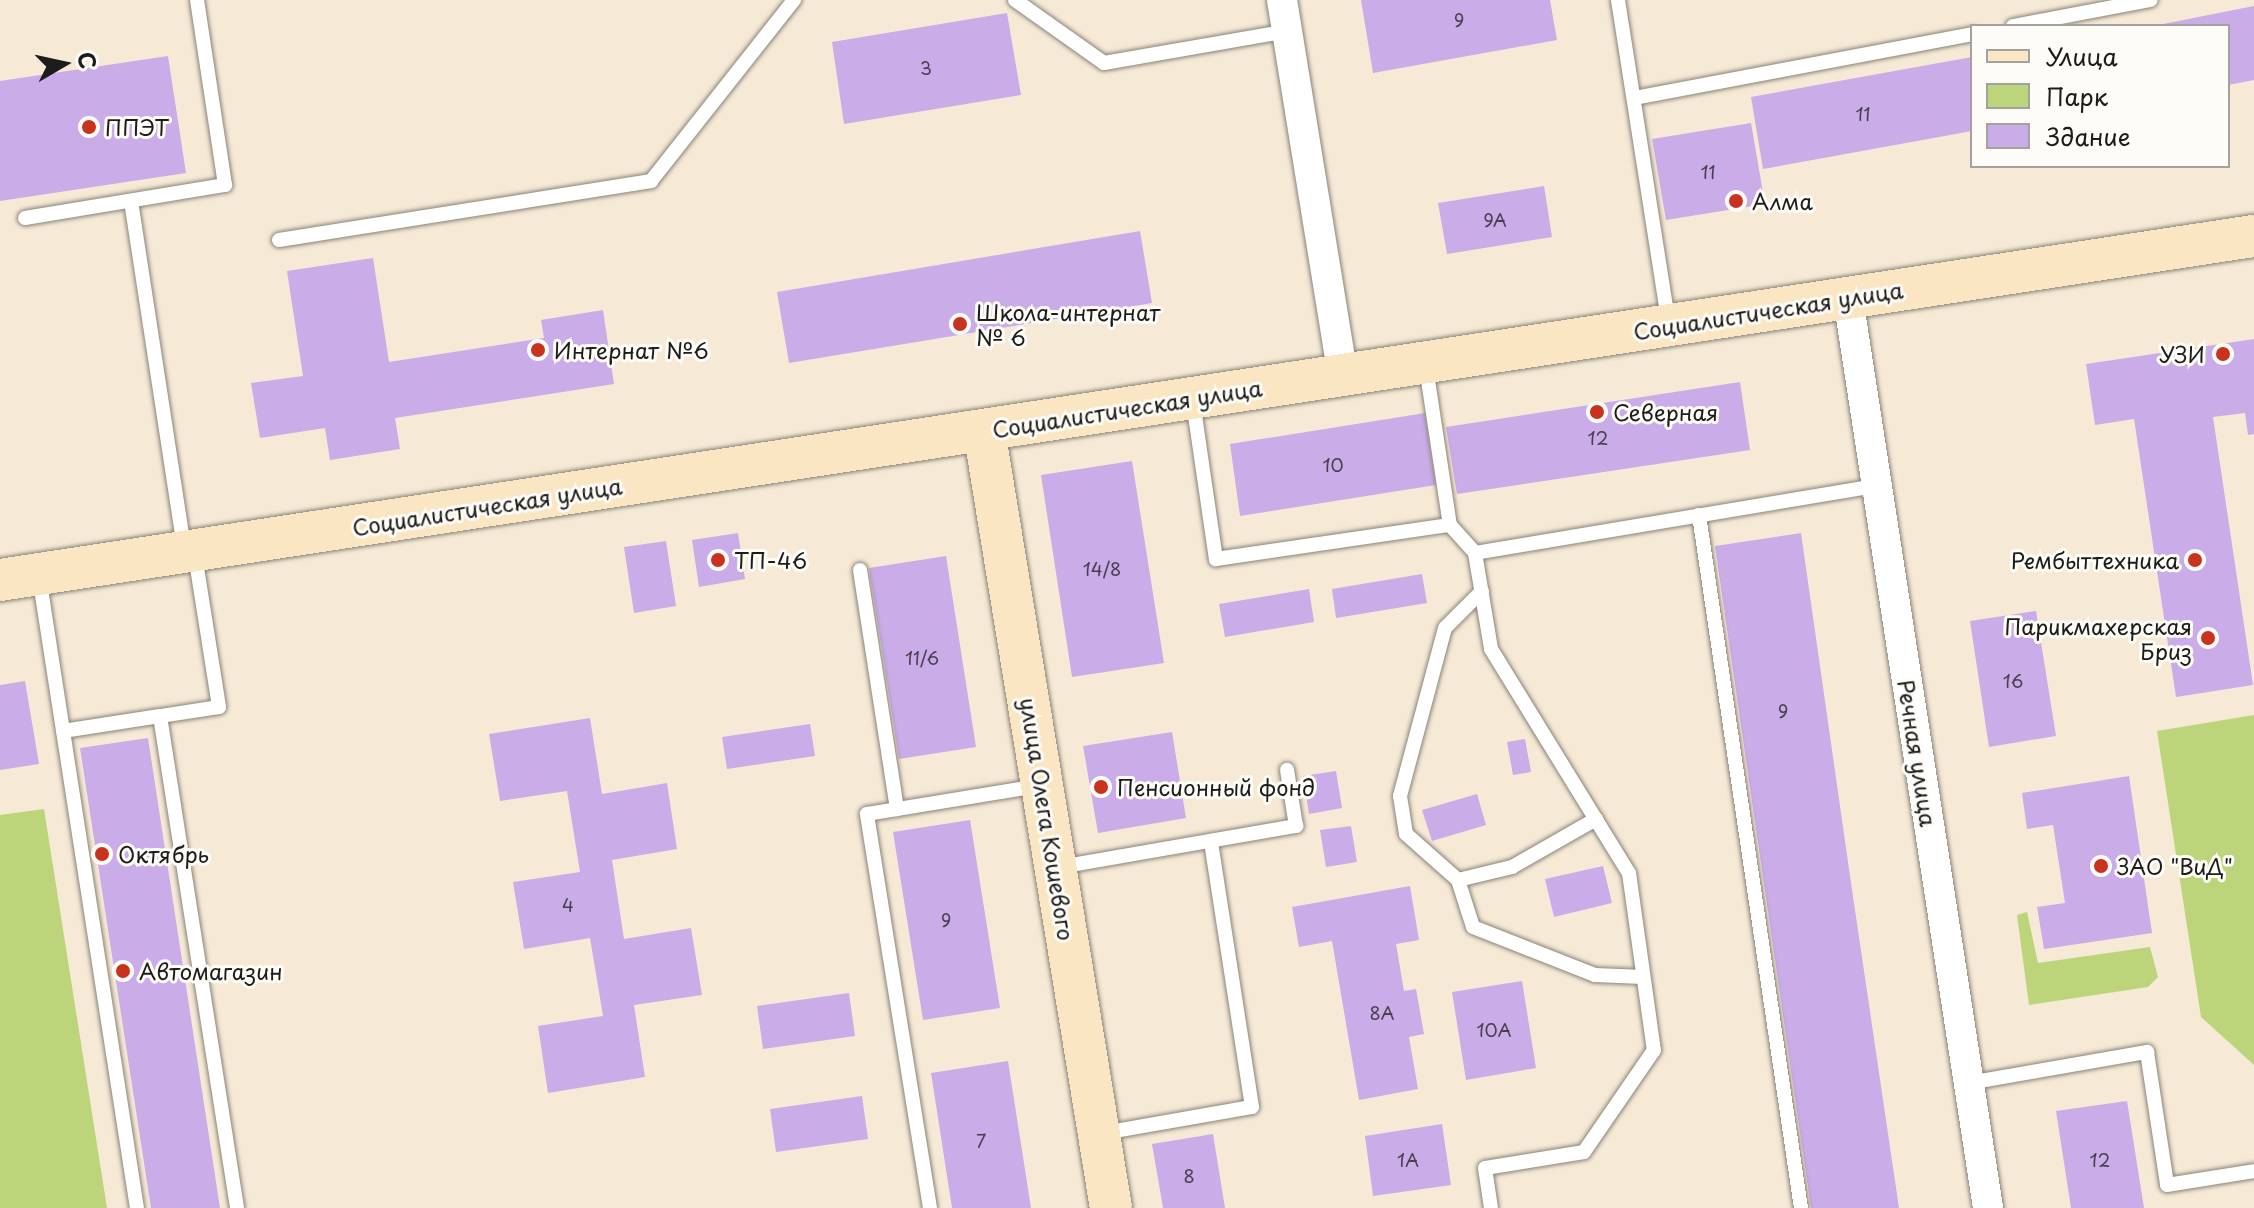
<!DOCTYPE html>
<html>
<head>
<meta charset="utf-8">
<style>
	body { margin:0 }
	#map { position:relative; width:2254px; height:1208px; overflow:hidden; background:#f6ead6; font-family:"Playpen Sans",sans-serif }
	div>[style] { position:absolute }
	.green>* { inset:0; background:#bcd57a }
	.building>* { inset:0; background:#caace9 }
	.roads { filter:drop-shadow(0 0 2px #898379) drop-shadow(0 0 2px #898379) }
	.lane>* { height:14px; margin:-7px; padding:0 7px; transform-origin:7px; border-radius:7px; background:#fff }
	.street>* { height:30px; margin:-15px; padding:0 15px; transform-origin:15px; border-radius:15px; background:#fff }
	.secondary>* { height:42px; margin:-21px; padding:0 21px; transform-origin:21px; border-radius:21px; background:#fbe6c4 }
	.dots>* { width:22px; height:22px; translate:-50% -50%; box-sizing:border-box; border:4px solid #fdfcf7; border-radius:50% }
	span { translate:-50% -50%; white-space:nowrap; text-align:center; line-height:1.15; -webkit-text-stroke:6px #fdfcf7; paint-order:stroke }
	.number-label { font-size:18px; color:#48404f }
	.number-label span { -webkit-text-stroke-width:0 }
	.poi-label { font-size:22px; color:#1c1c1c }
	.left { translate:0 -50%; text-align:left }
	.right { translate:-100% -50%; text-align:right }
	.street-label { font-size:22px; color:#1c1c1c }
	.legend { position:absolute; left:1970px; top:24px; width:260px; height:144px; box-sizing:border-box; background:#fdfcf7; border:2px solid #a3a29f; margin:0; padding:10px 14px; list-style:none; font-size:24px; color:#1c1c1c }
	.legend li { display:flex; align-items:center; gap:16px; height:40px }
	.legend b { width:40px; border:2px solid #a3a29f }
	.north { position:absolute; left:24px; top:24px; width:80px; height:80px; -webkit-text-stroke:6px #fdfcf7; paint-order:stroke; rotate:81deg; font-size:22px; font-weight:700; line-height:32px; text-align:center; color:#1c1c1c }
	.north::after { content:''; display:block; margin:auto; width:28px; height:36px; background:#1c1c1c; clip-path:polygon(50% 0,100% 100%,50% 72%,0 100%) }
</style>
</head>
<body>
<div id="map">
	<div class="green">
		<i style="clip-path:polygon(2254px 715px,2254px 1065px,2201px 1017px,2157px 731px)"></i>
		<i style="clip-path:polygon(44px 809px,107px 1208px,0 1208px,0 815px)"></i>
		<i style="clip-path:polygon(2027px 912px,2038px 963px,2150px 947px,2158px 977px,2148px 987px,2029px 1005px,2017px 915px)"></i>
	</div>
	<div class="building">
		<i style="clip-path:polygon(1361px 0,1550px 0,1557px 40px,1373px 73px)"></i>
		<i style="clip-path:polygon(2254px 6px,2254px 80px,2228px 85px,2228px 26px,2153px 26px)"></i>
		<i style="clip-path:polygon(1007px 13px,1021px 95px,844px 124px,832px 42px)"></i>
		<i style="clip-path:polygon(168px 56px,186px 173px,0 201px,0 81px)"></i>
		<i style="clip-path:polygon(1972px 57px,1972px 131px,1763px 169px,1751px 97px)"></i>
		<i style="clip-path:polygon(1751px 123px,1765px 204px,1666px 220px,1652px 139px)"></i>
		<i style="clip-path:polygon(1544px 186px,1552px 237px,1447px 254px,1438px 203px)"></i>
		<i style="clip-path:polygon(1140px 231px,1152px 303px,789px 363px,777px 292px)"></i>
		<i style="clip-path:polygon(373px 258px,389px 362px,544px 338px,541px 320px,603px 310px,614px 384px,395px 418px,400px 449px,330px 460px,325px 428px,260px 438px,251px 383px,303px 376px,287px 271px)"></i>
		<i style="clip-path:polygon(2254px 339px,2254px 434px,2248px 435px,2245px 413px,2213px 417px,2253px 685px,2176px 697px,2134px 419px,2095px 425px,2086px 364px)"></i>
		<i style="clip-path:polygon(1740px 382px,1750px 450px,1457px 494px,1446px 427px)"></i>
		<i style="clip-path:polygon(1425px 413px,1436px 485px,1240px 516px,1230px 444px)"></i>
		<i style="clip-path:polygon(1132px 461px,1164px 663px,1072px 677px,1041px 475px)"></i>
		<i style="clip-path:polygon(738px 533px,745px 579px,699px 587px,692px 540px)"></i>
		<i style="clip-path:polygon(1801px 533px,1850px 876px,1899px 1208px,1811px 1208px,1715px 546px)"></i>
		<i style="clip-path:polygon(666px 541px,676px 606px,634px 613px,624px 547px)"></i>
		<i style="clip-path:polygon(946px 556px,976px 747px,899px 759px,869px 568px)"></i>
		<i style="clip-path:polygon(1422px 574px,1427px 603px,1336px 618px,1332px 589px)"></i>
		<i style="clip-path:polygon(1309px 589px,1314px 622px,1225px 637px,1219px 604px)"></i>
		<i style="clip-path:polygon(2036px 611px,2056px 736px,1989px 747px,1970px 621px)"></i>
		<i style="clip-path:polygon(25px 681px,39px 764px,0 770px,0 685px)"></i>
		<i style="clip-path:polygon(590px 718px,602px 794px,667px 783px,677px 849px,612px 860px,624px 939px,691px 928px,702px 995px,634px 1005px,645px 1077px,548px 1093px,538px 1026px,603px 1016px,590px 938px,524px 949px,513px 882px,580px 872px,567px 791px,500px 801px,489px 734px)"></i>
		<i style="clip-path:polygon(810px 724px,815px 756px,727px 769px,722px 737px)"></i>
		<i style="clip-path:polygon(1172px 732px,1186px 818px,1098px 833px,1083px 746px)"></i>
		<i style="clip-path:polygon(148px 738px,220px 1208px,151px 1208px,80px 748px)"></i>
		<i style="clip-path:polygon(1525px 739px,1531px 772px,1513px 775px,1507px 742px)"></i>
		<i style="clip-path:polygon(1336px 771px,1342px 808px,1309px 814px,1303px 776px)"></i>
		<i style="clip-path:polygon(2129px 776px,2152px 933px,2044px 949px,2037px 907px,2065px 903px,2053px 825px,2027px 829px,2022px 793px)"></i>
		<i style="clip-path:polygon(1477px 794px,1486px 825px,1432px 841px,1422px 810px)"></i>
		<i style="clip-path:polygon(970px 820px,1000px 1008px,923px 1020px,893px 832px)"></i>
		<i style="clip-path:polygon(1351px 826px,1357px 862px,1326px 867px,1320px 830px)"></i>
		<i style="clip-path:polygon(1603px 866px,1612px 903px,1554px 917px,1545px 879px)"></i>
		<i style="clip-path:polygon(1410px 886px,1419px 940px,1396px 944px,1404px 991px,1416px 989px,1424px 1034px,1409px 1037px,1418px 1089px,1359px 1100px,1332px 941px,1299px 947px,1292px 907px)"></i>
		<i style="clip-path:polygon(1522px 981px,1536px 1068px,1466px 1080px,1452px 992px)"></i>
		<i style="clip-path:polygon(849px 993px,855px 1036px,763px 1049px,757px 1006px)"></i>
		<i style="clip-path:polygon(1008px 1061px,1031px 1208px,952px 1208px,931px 1073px)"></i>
		<i style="clip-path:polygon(862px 1096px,868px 1139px,776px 1152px,770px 1109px)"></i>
		<i style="clip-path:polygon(2127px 1101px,2144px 1208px,2071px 1208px,2056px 1111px)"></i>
		<i style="clip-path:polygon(1442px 1124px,1451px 1185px,1373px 1196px,1365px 1136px)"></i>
		<i style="clip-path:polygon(1213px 1134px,1225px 1208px,1163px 1208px,1152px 1144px)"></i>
	</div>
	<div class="roads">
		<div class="lane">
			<i style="left:1015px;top:0;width:109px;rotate:35.3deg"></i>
			<i style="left:1104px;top:63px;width:186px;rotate:-9.9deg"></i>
			<i style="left:1618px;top:0;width:328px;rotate:81.1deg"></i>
			<i style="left:2013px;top:26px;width:140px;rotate:-10.7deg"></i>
			<i style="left:1634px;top:98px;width:344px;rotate:-10.7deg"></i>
			<i style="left:131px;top:201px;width:350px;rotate:81.3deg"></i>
			<i style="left:25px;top:218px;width:203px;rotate:-9.4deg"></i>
			<i style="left:225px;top:185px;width:187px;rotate:-98.6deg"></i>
			<i style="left:279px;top:240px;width:377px;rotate:-9deg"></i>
			<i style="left:651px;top:181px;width:231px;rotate:-51.7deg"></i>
			<i style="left:1426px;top:367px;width:160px;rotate:81.4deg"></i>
			<i style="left:1450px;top:525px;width:38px;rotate:48deg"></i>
			<i style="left:1475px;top:553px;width:407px;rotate:-9.5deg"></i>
			<i style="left:1193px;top:402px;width:159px;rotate:81.7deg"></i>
			<i style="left:1216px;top:559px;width:236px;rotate:-8.3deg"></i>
			<i style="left:1699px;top:515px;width:700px;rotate:81.63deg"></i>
			<i style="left:1475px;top:553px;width:97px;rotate:80.5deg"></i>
			<i style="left:1491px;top:649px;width:263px;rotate:58.4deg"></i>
			<i style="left:1629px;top:873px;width:179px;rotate:82deg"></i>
			<i style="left:1654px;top:1050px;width:124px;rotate:124.5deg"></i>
			<i style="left:1584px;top:1152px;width:100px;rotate:170.8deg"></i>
			<i style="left:1485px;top:1168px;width:40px;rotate:81.5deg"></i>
			<i style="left:195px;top:555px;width:154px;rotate:81deg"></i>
			<i style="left:219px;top:707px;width:60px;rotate:171.3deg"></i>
			<i style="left:160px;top:716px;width:498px;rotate:81.1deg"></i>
			<i style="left:860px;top:570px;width:242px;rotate:81.2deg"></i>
			<i style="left:39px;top:576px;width:640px;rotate:81.19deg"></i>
			<i style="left:1482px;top:591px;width:52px;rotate:135deg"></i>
			<i style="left:1445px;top:628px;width:174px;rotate:105deg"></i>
			<i style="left:1400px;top:796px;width:38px;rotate:81deg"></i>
			<i style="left:1406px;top:834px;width:69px;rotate:41.5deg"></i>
			<i style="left:1458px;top:880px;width:56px;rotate:-13.5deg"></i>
			<i style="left:1512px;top:867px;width:97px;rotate:-29.7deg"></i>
			<i style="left:63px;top:731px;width:98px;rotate:-8.8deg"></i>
			<i style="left:1060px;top:867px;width:240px;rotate:-9.9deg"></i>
			<i style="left:1296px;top:826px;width:57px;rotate:-99.1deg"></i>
			<i style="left:1458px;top:880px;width:49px;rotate:72.3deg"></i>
			<i style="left:1473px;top:927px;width:131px;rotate:21.5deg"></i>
			<i style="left:1595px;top:975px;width:48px;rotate:2.4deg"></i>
			<i style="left:1969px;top:1083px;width:181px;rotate:-9.9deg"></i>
			<i style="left:2147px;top:1052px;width:134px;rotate:81.4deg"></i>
			<i style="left:2167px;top:1185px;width:88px;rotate:-9.1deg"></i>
			<i style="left:1104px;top:1133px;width:150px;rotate:-10deg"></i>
			<i style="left:1252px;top:1107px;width:269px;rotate:-98.8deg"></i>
			<i style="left:930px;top:1208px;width:399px;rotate:-99.1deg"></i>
			<i style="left:867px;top:814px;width:173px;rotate:-9.3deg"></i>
		</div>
		<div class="street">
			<i style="left:1282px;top:0;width:380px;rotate:80.8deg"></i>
			<i style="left:1848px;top:298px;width:921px;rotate:81.25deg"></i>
		</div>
		<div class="secondary">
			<i style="left:984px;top:430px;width:788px;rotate:80.73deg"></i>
			<i style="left:0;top:580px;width:2280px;rotate:-8.68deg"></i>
		</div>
	</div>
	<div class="dots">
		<i style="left:89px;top:127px;background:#c8321e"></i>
		<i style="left:1736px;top:201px;background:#c8321e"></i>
		<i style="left:960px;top:324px;background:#c8321e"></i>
		<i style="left:538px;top:350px;background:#c8321e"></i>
		<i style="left:2223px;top:354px;background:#c8321e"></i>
		<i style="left:1597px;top:412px;background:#c8321e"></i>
		<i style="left:718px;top:560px;background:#c8321e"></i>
		<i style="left:2195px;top:560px;background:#c8321e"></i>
		<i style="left:2208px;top:638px;background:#c8321e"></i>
		<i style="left:1101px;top:787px;background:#c8321e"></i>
		<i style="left:102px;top:854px;background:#c8321e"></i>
		<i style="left:2101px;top:866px;background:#c8321e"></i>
		<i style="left:123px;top:971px;background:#c8321e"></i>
	</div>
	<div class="number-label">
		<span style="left:1459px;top:20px">9</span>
		<span style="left:926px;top:68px">3</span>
		<span style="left:1863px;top:114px">11</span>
		<span style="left:1708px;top:172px">11</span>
		<span style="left:1495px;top:220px">9А</span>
		<span style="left:1598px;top:438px">12</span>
		<span style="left:1333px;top:465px">10</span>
		<span style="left:1102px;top:569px">14/8</span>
		<span style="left:922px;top:658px">11/6</span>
		<span style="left:2013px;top:681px">16</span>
		<span style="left:1783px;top:711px">9</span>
		<span style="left:568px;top:905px">4</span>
		<span style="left:946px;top:920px">9</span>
		<span style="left:1382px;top:1013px">8А</span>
		<span style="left:1494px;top:1030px">10А</span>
		<span style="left:981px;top:1141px">7</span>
		<span style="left:1408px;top:1160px">1А</span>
		<span style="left:2100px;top:1160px">12</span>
		<span style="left:1189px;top:1176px">8</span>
	</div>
	<div class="poi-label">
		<span class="left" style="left:105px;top:127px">ППЭТ</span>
		<span class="left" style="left:1752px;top:201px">Алма</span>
		<span class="left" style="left:976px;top:324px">Школа-интернат<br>№ 6</span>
		<span class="left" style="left:554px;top:350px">Интернат №6</span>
		<span class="right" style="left:2205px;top:354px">УЗИ</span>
		<span class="left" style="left:1613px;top:412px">Северная</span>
		<span class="left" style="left:734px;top:560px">ТП-46</span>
		<span class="right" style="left:2179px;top:560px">Рембыттехника</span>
		<span class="right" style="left:2192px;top:638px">Парикмахерская<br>Бриз</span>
		<span class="left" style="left:1117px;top:787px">Пенсионный фонд</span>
		<span class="left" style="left:118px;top:854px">Октябрь</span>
		<span class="left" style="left:2117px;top:866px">ЗАО "ВиД"</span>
		<span class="left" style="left:139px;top:971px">Автомагазин</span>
	</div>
	<div class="street-label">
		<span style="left:1768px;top:310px;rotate:-9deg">Социалистическая улица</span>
		<span style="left:1127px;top:408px;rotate:-9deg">Социалистическая улица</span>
		<span style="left:487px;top:506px;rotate:-9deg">Социалистическая улица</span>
		<span style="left:1918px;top:753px;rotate:81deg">Речная улица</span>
		<span style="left:1048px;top:819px;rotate:81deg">улица Олега Кошевого</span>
	</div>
	<ul class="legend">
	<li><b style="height:10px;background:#fbe6c4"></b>Улица</li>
	<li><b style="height:22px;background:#bcd57a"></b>Парк</li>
	<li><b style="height:22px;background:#caace9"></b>Здание</li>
	</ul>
	<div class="north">С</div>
</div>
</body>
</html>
